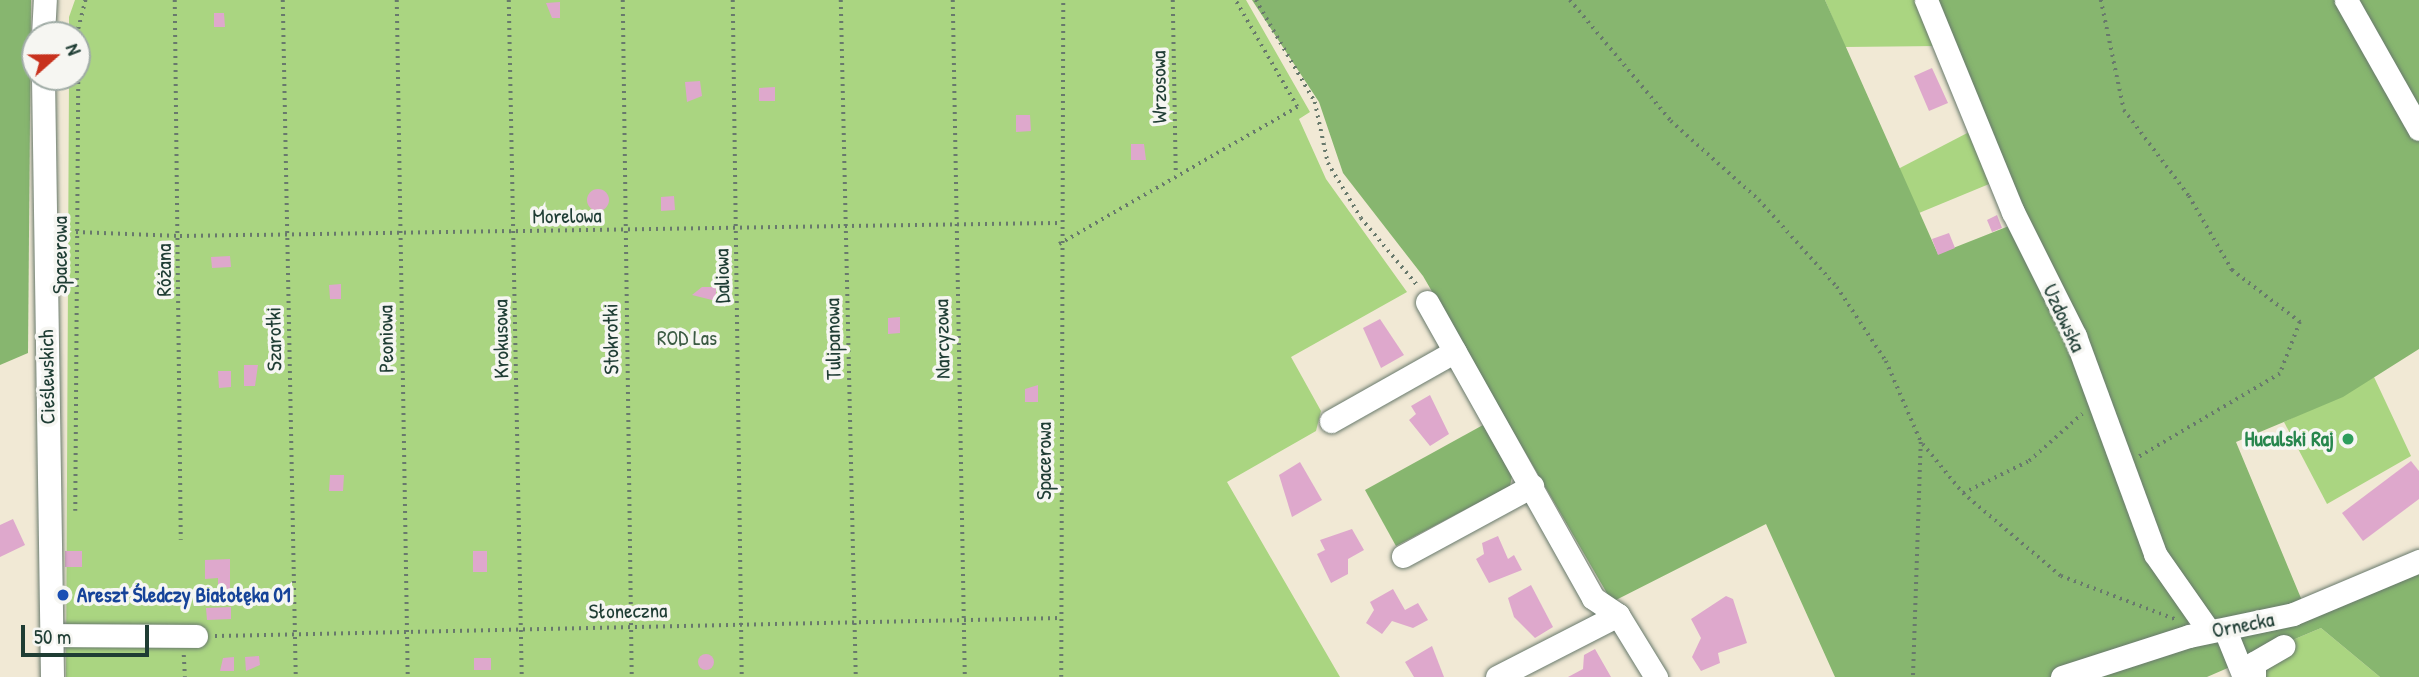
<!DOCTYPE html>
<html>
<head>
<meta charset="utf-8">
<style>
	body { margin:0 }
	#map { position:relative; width:2419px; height:677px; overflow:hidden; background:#f1e9d5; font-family:"Patrick Hand",sans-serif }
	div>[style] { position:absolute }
	.green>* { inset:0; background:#aad581 }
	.forest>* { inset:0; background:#87b66f }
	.building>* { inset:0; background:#dea8cc }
	.round { border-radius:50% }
	.path>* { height:3.5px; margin-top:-1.75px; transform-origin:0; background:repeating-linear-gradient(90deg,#68796c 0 2px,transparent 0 7px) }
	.roads { filter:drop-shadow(0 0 2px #68796c) drop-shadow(0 0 2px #68796c) }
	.minor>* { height:23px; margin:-11.5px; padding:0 11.5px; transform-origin:11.5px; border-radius:11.5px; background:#fff }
	.dots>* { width:19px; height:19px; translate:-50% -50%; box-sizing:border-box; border:4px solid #f6f6f2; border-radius:50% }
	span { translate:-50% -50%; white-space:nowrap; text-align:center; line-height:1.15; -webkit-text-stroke:7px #f6f6f2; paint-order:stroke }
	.street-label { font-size:21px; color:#1f3d34 }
	.park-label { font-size:21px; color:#3b5b43 }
	.leisure-label { font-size:21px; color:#27864d; font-weight:700 }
	.right { translate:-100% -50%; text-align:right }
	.transit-label { font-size:21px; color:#164399; font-weight:700 }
	.left { translate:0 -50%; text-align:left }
	.north { position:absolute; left:21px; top:21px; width:70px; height:70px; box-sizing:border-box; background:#f6f6f2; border:2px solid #a0aca6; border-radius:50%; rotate:69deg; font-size:19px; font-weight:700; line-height:28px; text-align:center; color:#1f3d34 }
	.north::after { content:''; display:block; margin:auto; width:24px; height:32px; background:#c8321e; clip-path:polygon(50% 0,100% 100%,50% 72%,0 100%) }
	.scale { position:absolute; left:21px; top:625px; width:128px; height:32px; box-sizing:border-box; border:4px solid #1f3d34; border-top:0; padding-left:9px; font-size:21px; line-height:24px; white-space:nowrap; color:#1f3d34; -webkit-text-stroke:5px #f6f6f2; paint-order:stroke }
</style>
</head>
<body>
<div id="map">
	<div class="green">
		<i style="clip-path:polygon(75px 0,1246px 0,1310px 112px,1299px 119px,1326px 179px,1407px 292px,1291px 357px,1321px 411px,1316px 431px,1227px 482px,1340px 677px,66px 677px,69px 77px,77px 77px,77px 35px,69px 35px,69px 17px)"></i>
		<i style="clip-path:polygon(1825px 0,1919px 0,1938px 46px,1845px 47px)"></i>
		<i style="clip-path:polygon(1973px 130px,1994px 182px,1919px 213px,1898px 169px)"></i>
		<i style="clip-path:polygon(2374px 377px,2411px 456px,2327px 504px,2284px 422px)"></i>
		<i style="clip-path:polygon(2321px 628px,2380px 677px,2251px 677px,2245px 660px)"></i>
	</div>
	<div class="forest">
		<i style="clip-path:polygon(0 0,31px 0,28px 353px,0 365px)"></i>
		<i style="clip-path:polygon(1252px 0,1825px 0,1938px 254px,2014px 224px,2190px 618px,2186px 630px,2050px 677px,1835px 677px,1766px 524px,1612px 602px,1423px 276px,1343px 173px,1319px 102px)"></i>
		<i style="clip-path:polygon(1930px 0,2419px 0,2419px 349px,2343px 397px,2236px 442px,2303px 603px,2222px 624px,2201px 615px,2171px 570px)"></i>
		<i style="clip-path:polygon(1483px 425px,1512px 476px,1510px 486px,1396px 546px,1365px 490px)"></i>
		<i style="clip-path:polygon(2419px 564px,2419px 677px,2380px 677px,2321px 628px,2245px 660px,2236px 638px,2313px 616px)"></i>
		<i style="clip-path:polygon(2217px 641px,2230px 667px,2207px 677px,2090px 677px,2188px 643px)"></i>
	</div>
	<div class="building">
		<i style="clip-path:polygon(560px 2px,560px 18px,552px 18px,546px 3px)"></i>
		<i style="clip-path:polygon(214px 13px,224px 13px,225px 27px,214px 27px)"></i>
		<i style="clip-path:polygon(1932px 68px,1948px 103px,1929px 111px,1914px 76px)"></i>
		<i style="clip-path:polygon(700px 81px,702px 96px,687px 102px,685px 82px)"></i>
		<i style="clip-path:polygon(775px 87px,775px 101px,759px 101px,759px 88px)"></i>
		<i style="clip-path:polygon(1016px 115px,1030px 115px,1031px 131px,1016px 132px)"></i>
		<i style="clip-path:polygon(1131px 144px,1144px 144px,1146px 160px,1131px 160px)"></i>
		<i class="round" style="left:587px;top:189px;width:22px;height:22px"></i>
		<i style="clip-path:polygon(674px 196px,675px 210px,661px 211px,661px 197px)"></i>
		<i style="clip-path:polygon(1997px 215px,2002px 228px,1992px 232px,1987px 220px)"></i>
		<i style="clip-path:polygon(1949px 233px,1955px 248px,1938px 255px,1932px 239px)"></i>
		<i style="clip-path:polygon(230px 256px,231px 267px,212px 268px,211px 257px)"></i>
		<i style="clip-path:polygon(341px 284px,341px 299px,330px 299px,329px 285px)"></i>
		<i style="clip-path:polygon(702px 287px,716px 287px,716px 301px,692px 295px)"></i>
		<i style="clip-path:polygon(900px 317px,900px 333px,888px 334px,888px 318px)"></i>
		<i style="clip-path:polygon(1380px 319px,1404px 355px,1381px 368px,1363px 328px)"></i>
		<i style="clip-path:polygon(244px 365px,258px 365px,255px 386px,244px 386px)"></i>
		<i style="clip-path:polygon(218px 371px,231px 371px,231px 387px,219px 388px)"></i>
		<i style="clip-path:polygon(1038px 385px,1038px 402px,1025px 402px,1025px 389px)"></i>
		<i style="clip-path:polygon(1430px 395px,1449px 434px,1430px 446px,1409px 420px,1416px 414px,1411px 406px)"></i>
		<i style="clip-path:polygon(2411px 461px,2419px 471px,2419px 499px,2363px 541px,2342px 513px)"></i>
		<i style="clip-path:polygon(1300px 462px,1322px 500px,1292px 517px,1279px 475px)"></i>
		<i style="clip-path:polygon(330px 475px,344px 475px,343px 491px,329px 491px)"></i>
		<i style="clip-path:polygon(13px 519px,25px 545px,0 557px,0 525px)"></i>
		<i style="clip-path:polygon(1352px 529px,1364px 550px,1348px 559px,1348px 574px,1331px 583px,1317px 554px,1325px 550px,1320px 540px)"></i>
		<i style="clip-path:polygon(1498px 536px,1508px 559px,1514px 555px,1522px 570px,1489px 583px,1476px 559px,1484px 554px,1482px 543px)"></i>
		<i style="clip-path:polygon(65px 551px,82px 551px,82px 567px,65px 567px)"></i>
		<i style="clip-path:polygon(473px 551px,487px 551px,487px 572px,473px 572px)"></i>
		<i style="clip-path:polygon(230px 559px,230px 597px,218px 598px,218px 578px,205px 579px,205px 560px)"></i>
		<i style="clip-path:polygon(1531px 585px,1553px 627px,1535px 638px,1514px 617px,1508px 598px)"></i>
		<i style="clip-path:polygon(1393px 589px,1405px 610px,1418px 603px,1428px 620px,1413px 628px,1392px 621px,1382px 634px,1366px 623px,1374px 610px,1370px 602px)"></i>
		<i style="clip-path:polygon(1726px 596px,1733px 599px,1747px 643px,1718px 653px,1720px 663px,1701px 671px,1692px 657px,1701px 638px,1691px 619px)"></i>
		<i style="clip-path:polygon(231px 607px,231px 619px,207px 620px,206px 608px)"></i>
		<i style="clip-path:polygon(1432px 646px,1444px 677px,1414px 677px,1405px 662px)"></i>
		<i style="clip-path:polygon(1595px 649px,1611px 677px,1568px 677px,1583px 669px,1584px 655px)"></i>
		<i class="round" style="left:698px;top:654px;width:16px;height:16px"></i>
		<i style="clip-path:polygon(259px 656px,260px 665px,246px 671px,245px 657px)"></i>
		<i style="clip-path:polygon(234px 657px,234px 671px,220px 671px,223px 658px)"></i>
		<i style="clip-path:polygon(474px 658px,491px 658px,491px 670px,474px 670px)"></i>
	</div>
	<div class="path">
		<i style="left:175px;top:0;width:540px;rotate:89.36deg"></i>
		<i style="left:283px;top:0;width:677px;rotate:88.9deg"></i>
		<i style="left:397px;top:0;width:677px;rotate:89.07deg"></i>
		<i style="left:509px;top:0;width:677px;rotate:88.9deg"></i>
		<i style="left:623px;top:0;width:677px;rotate:89.24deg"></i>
		<i style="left:733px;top:0;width:677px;rotate:89.24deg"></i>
		<i style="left:841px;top:0;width:677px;rotate:88.73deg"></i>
		<i style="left:953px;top:0;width:677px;rotate:88.98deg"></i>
		<i style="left:1173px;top:0;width:174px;rotate:89deg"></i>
		<i style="left:1256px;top:0;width:118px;rotate:60deg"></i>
		<i style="left:1315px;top:102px;width:62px;rotate:78deg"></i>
		<i style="left:1328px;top:163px;width:64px;rotate:59deg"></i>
		<i style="left:1361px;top:218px;width:87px;rotate:50.1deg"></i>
		<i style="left:1570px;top:0;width:158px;rotate:50.1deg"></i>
		<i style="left:1671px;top:121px;width:118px;rotate:41.9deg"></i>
		<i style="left:1759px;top:200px;width:117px;rotate:48.1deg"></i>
		<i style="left:1837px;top:287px;width:89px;rotate:56.5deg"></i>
		<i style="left:1886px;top:361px;width:88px;rotate:66.6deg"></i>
		<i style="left:1921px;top:442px;width:235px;rotate:91.9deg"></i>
		<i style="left:2101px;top:0;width:112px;rotate:78.2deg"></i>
		<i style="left:2124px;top:110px;width:108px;rotate:52.9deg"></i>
		<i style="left:2189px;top:196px;width:86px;rotate:59.8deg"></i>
		<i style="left:2232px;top:270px;width:86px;rotate:37.4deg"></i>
		<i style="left:2300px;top:322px;width:56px;rotate:111deg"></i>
		<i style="left:2280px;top:374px;width:164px;rotate:149.5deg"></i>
		<i style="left:76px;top:232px;width:104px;rotate:2.2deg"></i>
		<i style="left:180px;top:236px;width:880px;rotate:-0.85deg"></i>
		<i style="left:1059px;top:244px;width:275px;rotate:-29.9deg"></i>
		<i style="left:1297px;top:107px;width:124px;rotate:-120.1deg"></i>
		<i style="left:1923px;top:444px;width:63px;rotate:50.8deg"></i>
		<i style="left:1963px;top:493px;width:128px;rotate:40.3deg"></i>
		<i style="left:2061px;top:576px;width:122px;rotate:20.7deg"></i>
		<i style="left:1963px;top:493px;width:73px;rotate:-25.9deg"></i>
		<i style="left:2029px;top:461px;width:71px;rotate:-41.6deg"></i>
		<i style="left:75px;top:511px;width:482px;rotate:-89.6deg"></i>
		<i style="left:78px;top:29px;width:30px;rotate:-76deg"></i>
		<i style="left:215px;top:636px;width:845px;rotate:-1.22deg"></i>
		<i style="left:184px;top:655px;width:22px;rotate:87deg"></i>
		<i style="left:1061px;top:677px;width:677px;rotate:-89.83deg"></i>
	</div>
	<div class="roads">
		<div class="minor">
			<i style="left:1926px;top:0;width:229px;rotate:67.7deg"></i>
			<i style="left:2013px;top:212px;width:139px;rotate:63.4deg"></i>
			<i style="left:2075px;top:336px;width:232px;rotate:69.8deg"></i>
			<i style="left:2155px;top:554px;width:94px;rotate:55deg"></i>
			<i style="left:2346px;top:0;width:148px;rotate:60.5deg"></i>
			<i style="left:43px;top:35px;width:35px;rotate:-87deg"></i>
			<i style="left:43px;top:77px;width:600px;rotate:89.14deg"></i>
			<i style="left:1427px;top:302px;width:339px;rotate:60.7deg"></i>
			<i style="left:1593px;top:598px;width:30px;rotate:34deg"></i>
			<i style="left:1618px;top:615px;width:73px;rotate:58.5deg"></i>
			<i style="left:1331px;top:421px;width:142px;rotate:-29.4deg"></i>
			<i style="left:1403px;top:556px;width:147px;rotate:-28.5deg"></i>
			<i style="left:2225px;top:630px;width:51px;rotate:68deg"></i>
			<i style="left:51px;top:635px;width:145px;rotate:0.4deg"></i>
			<i style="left:1497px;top:677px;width:136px;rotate:-27.1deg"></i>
			<i style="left:2062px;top:677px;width:133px;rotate:-17.9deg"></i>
			<i style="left:2189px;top:636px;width:106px;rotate:-11.9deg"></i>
			<i style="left:2293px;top:614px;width:137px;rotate:-22.8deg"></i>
			<i style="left:2254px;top:677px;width:14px;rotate:-90deg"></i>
			<i style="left:2254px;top:663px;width:34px;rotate:-30deg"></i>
		</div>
	</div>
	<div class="dots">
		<i style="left:2348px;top:439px;background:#2e9e5b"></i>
		<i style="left:63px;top:595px;background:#1a4fb4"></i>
	</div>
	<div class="street-label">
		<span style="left:1159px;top:87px;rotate:-91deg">Wrzosowa</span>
		<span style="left:567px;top:216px;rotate:-1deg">Morelowa</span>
		<span style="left:60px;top:255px;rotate:-90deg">Spacerowa</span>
		<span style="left:164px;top:270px;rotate:-90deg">Różana</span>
		<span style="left:722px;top:276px;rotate:-91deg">Daliowa</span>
		<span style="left:2064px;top:318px;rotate:65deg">Uzdowska</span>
		<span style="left:274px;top:339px;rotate:-91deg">Szarotki</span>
		<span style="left:386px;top:339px;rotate:-91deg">Peoniowa</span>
		<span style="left:501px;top:339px;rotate:-91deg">Krokusowa</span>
		<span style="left:611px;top:339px;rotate:-91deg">Stokrotki</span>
		<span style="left:833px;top:339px;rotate:-91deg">Tulipanowa</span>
		<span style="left:942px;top:339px;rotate:-91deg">Narcyzowa</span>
		<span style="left:47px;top:377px;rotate:-91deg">Cieślewskich</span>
		<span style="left:1044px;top:461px;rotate:-90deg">Spacerowa</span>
		<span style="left:628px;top:611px;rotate:-1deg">Słoneczna</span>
		<span style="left:2243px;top:625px;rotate:-11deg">Ornecka</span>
	</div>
	<div class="park-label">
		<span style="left:687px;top:338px">ROD Las</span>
	</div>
	<div class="leisure-label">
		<span class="right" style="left:2334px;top:439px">Huculski Raj</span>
	</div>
	<div class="transit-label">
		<span class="left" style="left:77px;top:595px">Areszt Śledczy Białołęka 01</span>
	</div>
	<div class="north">N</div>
	<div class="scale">50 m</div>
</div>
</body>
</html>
